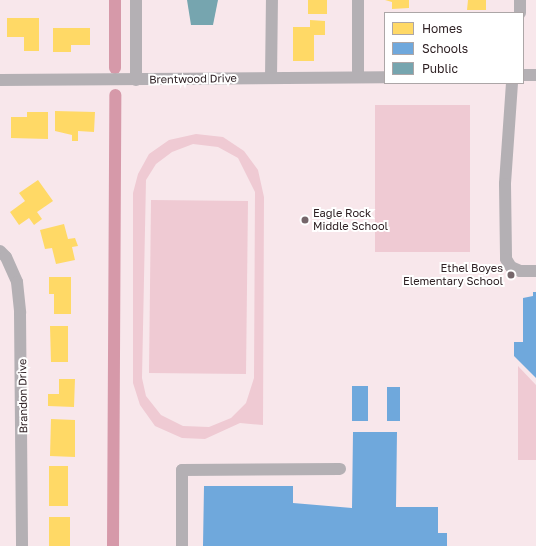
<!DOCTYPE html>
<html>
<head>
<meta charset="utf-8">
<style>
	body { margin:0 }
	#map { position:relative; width:536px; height:546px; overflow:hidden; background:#f8e7eb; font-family:"Golos Text",sans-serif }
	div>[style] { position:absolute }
	.green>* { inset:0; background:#efcad3 }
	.homes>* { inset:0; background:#ffd966 }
	.schools>* { inset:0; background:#6fa8dc }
	.public>* { inset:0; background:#76a5af }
	.canal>* { height:12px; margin:-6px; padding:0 6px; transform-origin:6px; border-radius:6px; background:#d699a9 }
	.minor>* { height:12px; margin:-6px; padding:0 6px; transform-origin:6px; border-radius:6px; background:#b4b0b4 }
	.dots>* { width:11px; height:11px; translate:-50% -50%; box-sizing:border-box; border:2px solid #fff; border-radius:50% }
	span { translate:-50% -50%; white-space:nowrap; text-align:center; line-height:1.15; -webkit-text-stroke:4px #fff; paint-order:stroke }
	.street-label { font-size:11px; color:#2f2124 }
	.poi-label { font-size:11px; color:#2f2124 }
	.left { translate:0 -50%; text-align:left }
	.right { translate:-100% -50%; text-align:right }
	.legend { position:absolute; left:384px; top:12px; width:140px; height:72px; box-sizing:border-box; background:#fff; border:1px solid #aca6a7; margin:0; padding:5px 7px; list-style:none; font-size:12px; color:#2f2124 }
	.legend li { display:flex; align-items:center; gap:8px; height:20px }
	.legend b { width:20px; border:1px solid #aca6a7 }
</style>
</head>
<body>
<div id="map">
	<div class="green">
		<i style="clip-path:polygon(375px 105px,470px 105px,470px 252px,375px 252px)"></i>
		<i style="clip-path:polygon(evenodd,196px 134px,223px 137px,244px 151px,258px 170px,264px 197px,263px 425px,240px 423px,205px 439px,182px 438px,155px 426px,140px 405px,133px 383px,133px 193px,138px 174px,149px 154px,169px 140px,196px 134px,193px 144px,218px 147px,238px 158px,255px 192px,254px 378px,246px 403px,231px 418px,209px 427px,183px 426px,161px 415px,146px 396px,142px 378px,146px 180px,156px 164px,172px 152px,193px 144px)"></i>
		<i style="clip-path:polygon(151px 200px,248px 201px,246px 374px,149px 373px)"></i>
		<i style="clip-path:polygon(518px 366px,536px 385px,536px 460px,518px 460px)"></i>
	</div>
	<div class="homes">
		<i style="clip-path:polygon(308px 0,327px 0,327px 14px,308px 14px)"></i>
		<i style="clip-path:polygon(385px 0,409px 0,409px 8px,392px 9px,392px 2px)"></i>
		<i style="clip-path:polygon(468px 0,486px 0,486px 10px,467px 10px)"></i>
		<i style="clip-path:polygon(7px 18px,39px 18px,39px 51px,24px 51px,24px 37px,7px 37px)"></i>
		<i style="clip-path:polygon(310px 20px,325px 21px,325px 35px,314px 35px,314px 61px,293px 61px,293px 27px,310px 27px)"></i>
		<i style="clip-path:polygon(53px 28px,90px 28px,90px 45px,71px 45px,71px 52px,53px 52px)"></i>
		<i style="clip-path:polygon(55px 111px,95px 112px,94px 132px,78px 131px,78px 141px,72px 141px,72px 135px,55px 131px)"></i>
		<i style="clip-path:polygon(27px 112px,48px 112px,48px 139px,11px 138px,11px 117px,27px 117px)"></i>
		<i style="clip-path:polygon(38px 180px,53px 201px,37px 212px,42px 219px,34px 225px,29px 218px,19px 225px,10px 212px,25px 201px,19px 193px)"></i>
		<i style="clip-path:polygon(64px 224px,68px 239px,75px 238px,78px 246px,72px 247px,75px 260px,56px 264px,52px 248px,45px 249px,40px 230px)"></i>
		<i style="clip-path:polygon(49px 277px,71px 277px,71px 314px,54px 314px,54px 294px,49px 294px)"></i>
		<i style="clip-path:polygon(50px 326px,68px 326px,68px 362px,51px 362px)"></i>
		<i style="clip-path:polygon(59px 379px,75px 379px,74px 407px,48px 406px,48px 394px,59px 394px)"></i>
		<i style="clip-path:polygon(51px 419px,75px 420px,75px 457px,50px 456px)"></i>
		<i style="clip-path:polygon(49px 466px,68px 466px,68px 506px,49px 506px)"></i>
		<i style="clip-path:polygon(49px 517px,70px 517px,70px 546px,49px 546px)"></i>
	</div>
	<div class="schools">
		<i style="clip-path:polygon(533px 292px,536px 292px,536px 378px,514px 356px,514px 342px,523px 342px,523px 298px,533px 296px)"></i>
		<i style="clip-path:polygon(352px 386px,368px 386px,368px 421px,352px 421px)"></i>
		<i style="clip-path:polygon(387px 387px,400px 387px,400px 421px,387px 421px)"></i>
		<i style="clip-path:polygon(353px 432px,397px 432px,396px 507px,438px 507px,438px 533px,447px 533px,447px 546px,203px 546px,204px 486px,293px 486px,293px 503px,352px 508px)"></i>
	</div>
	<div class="public">
		<i style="clip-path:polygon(187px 0,218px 0,213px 25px,191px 25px)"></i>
	</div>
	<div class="canal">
		<i style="left:115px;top:68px;width:68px;rotate:-90deg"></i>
		<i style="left:113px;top:546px;width:451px;rotate:-89.7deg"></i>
	</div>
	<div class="minor">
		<i style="left:520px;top:13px;width:13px;rotate:-90deg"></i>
		<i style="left:523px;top:75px;width:13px"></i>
		<i style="left:358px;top:77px;width:77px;rotate:-90deg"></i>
		<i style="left:271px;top:78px;width:78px;rotate:-89.3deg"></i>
		<i style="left:0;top:80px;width:385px;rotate:-0.4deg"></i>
		<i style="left:136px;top:80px;width:80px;rotate:-90deg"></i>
		<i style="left:512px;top:83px;width:101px;rotate:94deg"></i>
		<i style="left:505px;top:184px;width:75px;rotate:89.2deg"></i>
		<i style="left:506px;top:259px;width:9px;rotate:58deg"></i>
		<i style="left:511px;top:267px;width:10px;rotate:24deg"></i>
		<i style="left:520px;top:271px;width:16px"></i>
		<i style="left:0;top:251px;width:8px;rotate:45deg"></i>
		<i style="left:6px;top:257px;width:27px;rotate:66deg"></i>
		<i style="left:17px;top:282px;width:31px;rotate:84deg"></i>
		<i style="left:20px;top:313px;width:233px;rotate:89.5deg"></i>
		<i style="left:182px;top:546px;width:76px;rotate:-90deg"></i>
		<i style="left:182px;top:470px;width:158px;rotate:-0.4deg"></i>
	</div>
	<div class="dots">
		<i style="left:305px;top:220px;background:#75666a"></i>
		<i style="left:511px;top:275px;background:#75666a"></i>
	</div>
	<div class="street-label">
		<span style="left:193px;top:79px;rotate:-1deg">Brentwood Drive</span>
		<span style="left:23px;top:396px;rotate:-91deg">Brandon Drive</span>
	</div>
	<div class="poi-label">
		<span class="left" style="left:313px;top:220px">Eagle Rock<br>Middle School</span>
		<span class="right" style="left:503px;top:275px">Ethel Boyes<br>Elementary School</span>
	</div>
	<ul class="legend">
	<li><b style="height:11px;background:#ffd966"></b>Homes</li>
	<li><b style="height:11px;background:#6fa8dc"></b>Schools</li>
	<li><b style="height:11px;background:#76a5af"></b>Public</li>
	</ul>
</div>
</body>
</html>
